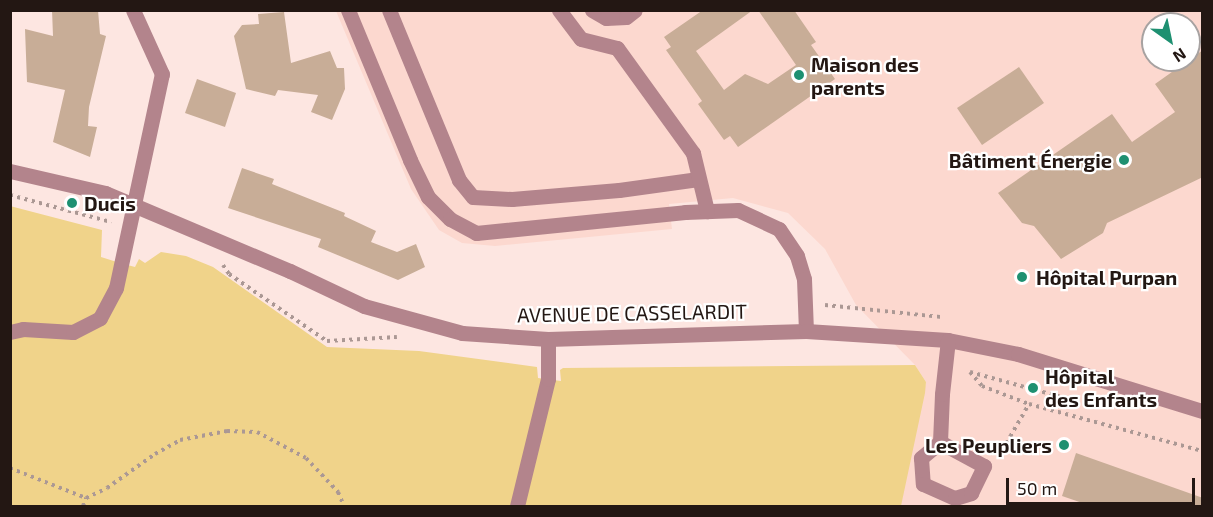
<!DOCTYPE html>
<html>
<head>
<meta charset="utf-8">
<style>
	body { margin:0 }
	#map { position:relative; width:1213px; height:517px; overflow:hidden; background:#fde6e1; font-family:"Exo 2",sans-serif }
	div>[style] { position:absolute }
	.built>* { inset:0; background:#fcd8cf }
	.green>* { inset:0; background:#f0d38a }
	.building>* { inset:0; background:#c8ad97 }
	.path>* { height:4px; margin-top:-2px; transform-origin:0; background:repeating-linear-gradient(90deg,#ab9894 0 3px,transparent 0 7.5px) }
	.minor>* { height:15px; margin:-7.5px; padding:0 7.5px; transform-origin:7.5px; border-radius:7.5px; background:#b3848c }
	.dots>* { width:16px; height:16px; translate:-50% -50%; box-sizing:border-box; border:3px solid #fff; border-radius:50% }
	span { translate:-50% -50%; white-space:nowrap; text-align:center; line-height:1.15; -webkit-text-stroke:4.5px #fff; paint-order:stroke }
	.poi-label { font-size:20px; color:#231713; font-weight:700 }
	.left { translate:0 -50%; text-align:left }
	.right { translate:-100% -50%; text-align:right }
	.street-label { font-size:20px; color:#231713 }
	.frame { position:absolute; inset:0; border:12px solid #231713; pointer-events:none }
	.north { position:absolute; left:1141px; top:12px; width:60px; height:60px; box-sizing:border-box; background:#fff; border:2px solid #a7a2a1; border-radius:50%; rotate:147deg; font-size:16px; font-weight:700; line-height:24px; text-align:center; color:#231713 }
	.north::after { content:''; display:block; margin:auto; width:21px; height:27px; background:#1e9071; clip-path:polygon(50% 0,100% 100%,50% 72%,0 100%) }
	.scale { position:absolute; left:1006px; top:478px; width:189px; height:27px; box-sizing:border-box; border:3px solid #231713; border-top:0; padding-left:8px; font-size:18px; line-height:21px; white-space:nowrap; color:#231713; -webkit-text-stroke:4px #fff; paint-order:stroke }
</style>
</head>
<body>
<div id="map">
	<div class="built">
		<i style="clip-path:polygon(evenodd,336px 11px,1202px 11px,1202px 506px,899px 506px,926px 382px,915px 365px,856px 305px,825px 249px,788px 213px,733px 198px,669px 204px,672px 229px,495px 246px,462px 243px,439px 230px,411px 189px,336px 11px,1153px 24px,1189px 24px,1189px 60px,1153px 60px,1153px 24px)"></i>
	</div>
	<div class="green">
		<i style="clip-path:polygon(10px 206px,102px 230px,101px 257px,120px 263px,135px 267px,139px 259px,145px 263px,161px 252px,186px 256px,213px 267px,327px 347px,419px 351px,537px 367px,538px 378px,561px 381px,560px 370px,563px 368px,915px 365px,926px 382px,925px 393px,901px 506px,11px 506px)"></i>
	</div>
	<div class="building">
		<i style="clip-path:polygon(52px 10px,98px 10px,100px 34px,106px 36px,89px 107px,88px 126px,97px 127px,90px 157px,53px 142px,65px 90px,27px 82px,25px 29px,53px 36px)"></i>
		<i style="clip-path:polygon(703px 10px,753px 10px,696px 51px,724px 90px,745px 74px,768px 84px,796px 65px,758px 10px,794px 10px,816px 42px,811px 45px,835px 79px,738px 147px,730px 136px,724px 140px,698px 104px,702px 101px,666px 50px,671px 47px,664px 37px)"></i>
		<i style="clip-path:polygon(284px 12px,291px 63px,330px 51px,337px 68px,344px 68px,345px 89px,332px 120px,311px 112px,318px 95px,278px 90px,275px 96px,246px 89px,234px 36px,242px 25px,259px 24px,258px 14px)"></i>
		<i style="clip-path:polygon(1203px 50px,1203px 177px,1107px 223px,1103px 233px,1061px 259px,1034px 226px,1022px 223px,998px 193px,1112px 114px,1132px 142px,1175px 112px,1155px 84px)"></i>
		<i style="clip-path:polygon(1019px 67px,1044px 103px,982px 145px,957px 108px)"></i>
		<i style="clip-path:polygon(197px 79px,236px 93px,225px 127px,185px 113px)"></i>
		<i style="clip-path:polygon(242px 168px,274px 179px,272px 184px,345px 213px,344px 216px,376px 231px,371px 242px,397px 252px,416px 244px,425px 267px,398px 280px,318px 247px,321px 239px,228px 208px)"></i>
		<i style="clip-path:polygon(1076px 453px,1203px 498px,1203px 507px,1094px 507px,1062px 496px)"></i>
	</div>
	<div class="path">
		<i style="left:10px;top:195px;width:105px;rotate:15deg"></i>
		<i style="left:223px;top:265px;width:11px;rotate:56deg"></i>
		<i style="left:229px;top:274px;width:119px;rotate:34.4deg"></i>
		<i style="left:327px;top:341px;width:70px;rotate:-3.3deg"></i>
		<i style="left:825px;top:305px;width:118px;rotate:5.9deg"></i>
		<i style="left:970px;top:372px;width:18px;rotate:49deg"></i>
		<i style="left:982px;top:386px;width:50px;rotate:21deg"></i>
		<i style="left:1029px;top:404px;width:179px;rotate:15.2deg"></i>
		<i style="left:970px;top:372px;width:103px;rotate:15.3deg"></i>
		<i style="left:1069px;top:399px;width:19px;rotate:-3deg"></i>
		<i style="left:999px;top:456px;width:60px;rotate:-60deg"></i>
		<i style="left:10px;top:468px;width:82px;rotate:21.5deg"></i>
		<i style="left:83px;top:506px;width:9px;rotate:-69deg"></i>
		<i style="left:86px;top:498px;width:23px;rotate:-25deg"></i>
		<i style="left:107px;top:488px;width:59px;rotate:-35.3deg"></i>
		<i style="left:155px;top:454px;width:29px;rotate:-29deg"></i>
		<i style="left:180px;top:440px;width:48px;rotate:-10.8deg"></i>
		<i style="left:227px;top:431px;width:30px;rotate:2deg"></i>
		<i style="left:257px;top:432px;width:55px;rotate:28deg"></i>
		<i style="left:306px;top:458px;width:47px;rotate:46.7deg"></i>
		<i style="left:338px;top:492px;width:15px;rotate:67deg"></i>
	</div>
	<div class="minor">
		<i style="left:348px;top:10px;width:162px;rotate:67.5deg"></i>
		<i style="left:410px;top:160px;width:41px;rotate:64.1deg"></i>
		<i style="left:428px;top:197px;width:31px;rotate:45deg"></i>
		<i style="left:450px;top:219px;width:30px;rotate:28deg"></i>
		<i style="left:476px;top:233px;width:210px;rotate:-5.7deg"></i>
		<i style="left:685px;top:212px;width:53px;rotate:-2.2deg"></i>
		<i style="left:738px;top:210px;width:45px;rotate:24.9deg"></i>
		<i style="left:779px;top:229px;width:32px;rotate:56deg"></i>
		<i style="left:797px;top:256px;width:24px;rotate:73deg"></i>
		<i style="left:804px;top:279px;width:52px;rotate:87.8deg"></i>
		<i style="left:389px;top:10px;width:184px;rotate:67.6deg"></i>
		<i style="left:459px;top:180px;width:22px;rotate:51deg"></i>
		<i style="left:473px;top:197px;width:39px;rotate:3deg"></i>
		<i style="left:512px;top:199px;width:107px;rotate:-4.8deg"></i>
		<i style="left:619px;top:190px;width:80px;rotate:-7.9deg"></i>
		<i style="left:559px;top:10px;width:36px;rotate:53deg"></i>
		<i style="left:581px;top:39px;width:37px;rotate:14deg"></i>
		<i style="left:617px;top:48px;width:130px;rotate:54.1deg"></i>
		<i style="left:693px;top:153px;width:60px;rotate:76.4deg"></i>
		<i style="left:592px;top:10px;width:16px;rotate:30deg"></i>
		<i style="left:606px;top:18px;width:20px;rotate:-3deg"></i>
		<i style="left:626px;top:17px;width:11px;rotate:-38deg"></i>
		<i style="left:10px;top:171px;width:98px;rotate:13deg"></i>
		<i style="left:105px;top:193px;width:201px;rotate:22.9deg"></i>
		<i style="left:290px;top:271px;width:82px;rotate:25.3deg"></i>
		<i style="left:364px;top:306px;width:102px;rotate:15.4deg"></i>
		<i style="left:462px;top:333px;width:86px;rotate:4deg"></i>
		<i style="left:548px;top:339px;width:258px;rotate:-1.8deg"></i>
		<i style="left:806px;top:331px;width:142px;rotate:3.6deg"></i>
		<i style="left:948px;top:340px;width:71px;rotate:11.3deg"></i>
		<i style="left:1018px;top:354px;width:193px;rotate:17.2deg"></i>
		<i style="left:10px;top:332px;width:13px;rotate:-13deg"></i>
		<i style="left:23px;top:329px;width:50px;rotate:3.4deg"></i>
		<i style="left:73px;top:332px;width:30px;rotate:-27deg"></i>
		<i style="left:100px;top:318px;width:34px;rotate:-62deg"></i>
		<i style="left:116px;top:288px;width:219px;rotate:-77.9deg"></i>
		<i style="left:162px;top:74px;width:70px;rotate:-114.4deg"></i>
		<i style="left:940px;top:442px;width:25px;rotate:140deg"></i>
		<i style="left:921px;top:458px;width:26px;rotate:86deg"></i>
		<i style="left:923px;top:484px;width:35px;rotate:24deg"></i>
		<i style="left:955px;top:498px;width:17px;rotate:-17deg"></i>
		<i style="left:971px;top:493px;width:30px;rotate:-64deg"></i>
		<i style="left:984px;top:466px;width:50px;rotate:-151.4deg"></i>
		<i style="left:940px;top:442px;width:48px;rotate:-87.6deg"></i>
		<i style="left:942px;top:394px;width:54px;rotate:-83.7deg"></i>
		<i style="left:517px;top:506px;width:131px;rotate:-76.3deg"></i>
		<i style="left:548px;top:379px;width:40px;rotate:-90deg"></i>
	</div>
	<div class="dots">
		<i style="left:799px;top:75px;background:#1e9071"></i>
		<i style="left:1124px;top:160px;background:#1e9071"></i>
		<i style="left:72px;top:203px;background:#1e9071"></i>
		<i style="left:1022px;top:277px;background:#1e9071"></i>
		<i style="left:1033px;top:388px;background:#1e9071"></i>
		<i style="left:1064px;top:445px;background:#1e9071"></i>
	</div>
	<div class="poi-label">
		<span class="left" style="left:811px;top:76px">Maison des<br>parents</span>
		<span class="right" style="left:1112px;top:160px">Bâtiment Énergie</span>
		<span class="left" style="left:84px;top:203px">Ducis</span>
		<span class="left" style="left:1036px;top:277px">Hôpital Purpan</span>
		<span class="left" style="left:1045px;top:388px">Hôpital<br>des Enfants</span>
		<span class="right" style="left:1052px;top:445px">Les Peupliers</span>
	</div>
	<div class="street-label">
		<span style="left:632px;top:313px;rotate:-1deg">AVENUE DE CASSELARDIT</span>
	</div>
	<div class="frame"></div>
	<div class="north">N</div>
	<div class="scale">50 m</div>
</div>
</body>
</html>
